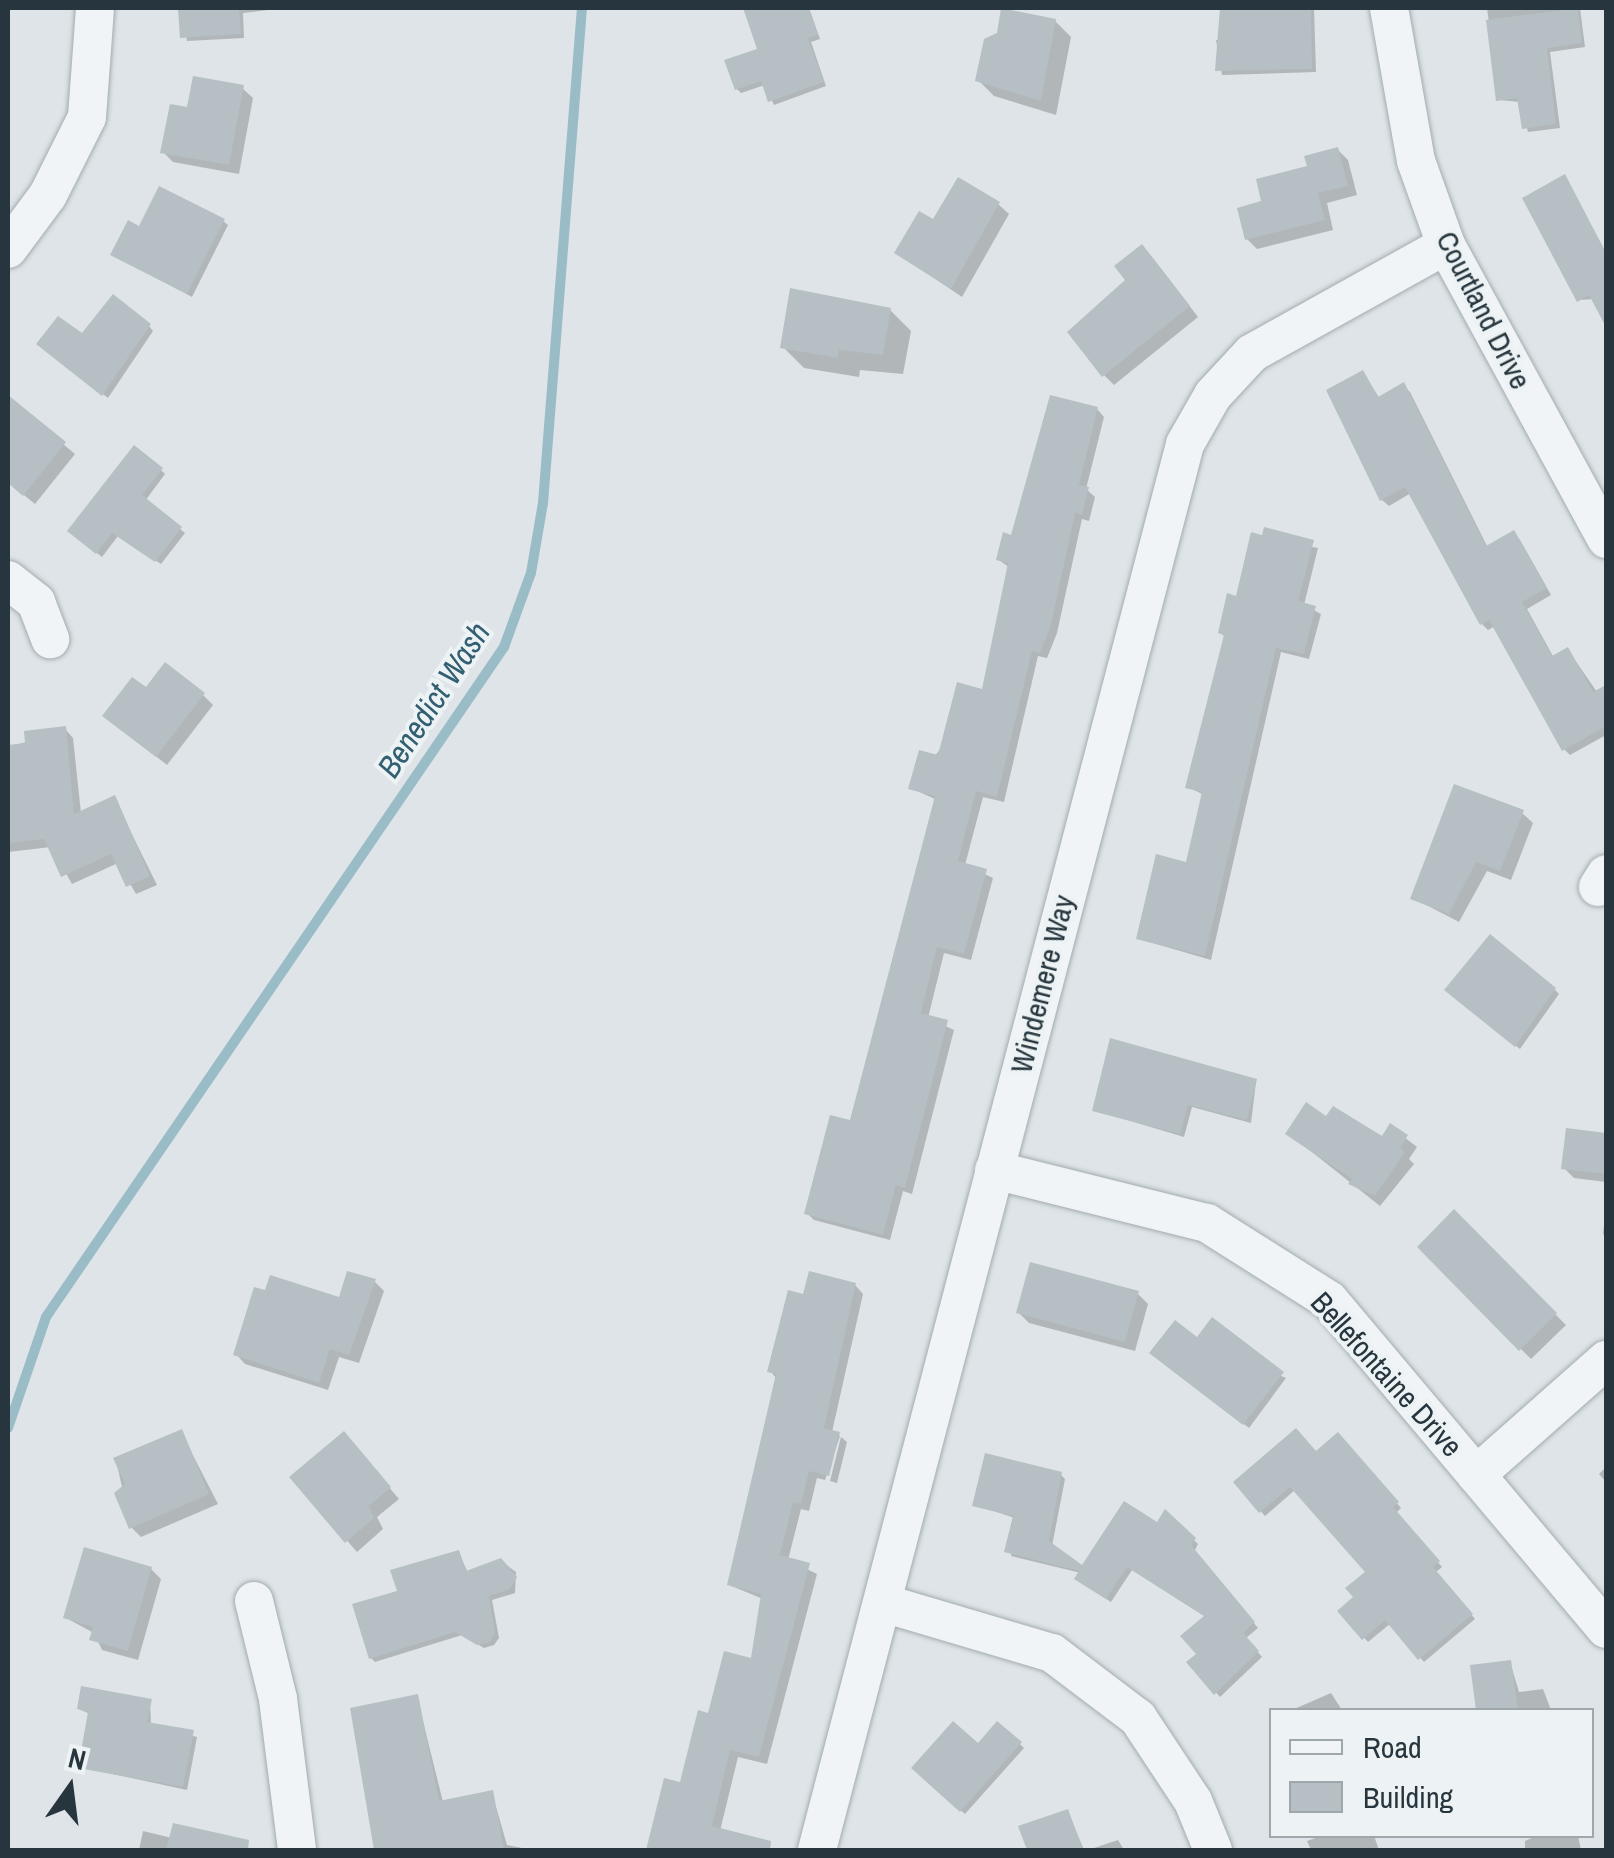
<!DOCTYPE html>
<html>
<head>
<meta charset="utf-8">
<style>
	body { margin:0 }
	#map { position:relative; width:1614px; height:1858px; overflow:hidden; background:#dee4e7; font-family:"Archivo Narrow",sans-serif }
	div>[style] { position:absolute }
	.shadow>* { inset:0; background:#0003 }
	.stream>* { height:10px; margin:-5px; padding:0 5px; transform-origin:5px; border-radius:5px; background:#99bcc7 }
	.building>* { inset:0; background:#b5bfc4 }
	.roads { filter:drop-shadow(0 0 2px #a3acb1) drop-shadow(0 0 2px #a3acb1) }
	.street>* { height:38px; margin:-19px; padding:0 19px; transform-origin:19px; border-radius:19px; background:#f1f4f6 }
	span { translate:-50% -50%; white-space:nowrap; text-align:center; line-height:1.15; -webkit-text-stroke:8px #edf3f5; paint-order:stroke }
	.street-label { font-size:30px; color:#27363e }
	.water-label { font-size:32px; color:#325f71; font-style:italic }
	.frame { position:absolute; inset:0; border:10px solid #27363e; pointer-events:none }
	.legend { position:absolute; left:1269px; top:1708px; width:325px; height:130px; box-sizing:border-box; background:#edf3f5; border:2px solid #9ea7ac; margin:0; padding:12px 18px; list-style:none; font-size:30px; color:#27363e }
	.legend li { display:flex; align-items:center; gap:20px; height:50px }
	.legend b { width:50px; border:2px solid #9ea7ac }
	.north { position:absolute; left:20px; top:1738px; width:100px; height:100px; -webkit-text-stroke:8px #edf3f5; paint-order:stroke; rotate:14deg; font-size:28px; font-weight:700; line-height:40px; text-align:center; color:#27363e }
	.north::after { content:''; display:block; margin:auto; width:35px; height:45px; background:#27363e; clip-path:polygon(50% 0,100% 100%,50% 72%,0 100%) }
</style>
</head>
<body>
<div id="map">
	<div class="shadow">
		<i style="clip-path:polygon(181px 8px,284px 8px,243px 13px,244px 38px,187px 41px)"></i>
		<i style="clip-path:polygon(745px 8px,809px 8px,820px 39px,811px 42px,826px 86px,774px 105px,765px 85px,741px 93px,737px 89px,760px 50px)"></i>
		<i style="clip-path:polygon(1222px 8px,1314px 8px,1316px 72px,1222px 75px,1216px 40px,1223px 40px)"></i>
		<i style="clip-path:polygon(1487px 8px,1580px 8px,1585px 47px,1550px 52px,1560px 128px,1528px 132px,1520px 102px,1499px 100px)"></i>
		<i style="clip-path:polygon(1055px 21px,1071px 37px,1056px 115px,994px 96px,978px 80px)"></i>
		<i style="clip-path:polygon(242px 88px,253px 98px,239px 174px,173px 162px,163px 152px,189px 110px)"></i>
		<i style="clip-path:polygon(1338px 150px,1348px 160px,1357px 195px,1327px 203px,1333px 230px,1257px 249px,1247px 239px,1264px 203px)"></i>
		<i style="clip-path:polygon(1565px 177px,1606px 253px,1606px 322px,1594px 299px,1579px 300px)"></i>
		<i style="clip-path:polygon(998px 204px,1009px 214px,962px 297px,897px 253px)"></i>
		<i style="clip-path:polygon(223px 221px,228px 225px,192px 297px,113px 255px,140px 230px)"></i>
		<i style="clip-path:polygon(1152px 257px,1198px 317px,1114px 385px,1104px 375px)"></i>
		<i style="clip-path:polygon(793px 291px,890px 310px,911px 331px,903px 374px,860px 370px,859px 377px,804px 368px,783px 347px)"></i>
		<i style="clip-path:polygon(149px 326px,153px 331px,108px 398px,44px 348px)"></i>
		<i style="clip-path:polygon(1363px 373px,1380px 399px,1404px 386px,1410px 392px,1488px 548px,1514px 533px,1520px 540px,1551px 595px,1527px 609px,1554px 658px,1568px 650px,1606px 705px,1606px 735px,1570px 755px,1564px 749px,1495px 626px,1488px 630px,1482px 624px,1411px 493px,1389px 506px,1382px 500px)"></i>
		<i style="clip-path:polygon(8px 398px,75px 454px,35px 504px,8px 482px)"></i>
		<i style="clip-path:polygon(1097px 409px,1104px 417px,1086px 489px,1095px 497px,1089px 521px,1082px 519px,1057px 633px,1047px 658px,1038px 656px,1004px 802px,983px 797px,965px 865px,993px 878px,971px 960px,944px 953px,928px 1018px,954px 1030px,912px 1194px,903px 1191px,890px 1240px,814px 1220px,807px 1213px,852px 1123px,937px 800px,911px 788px,983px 692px,1010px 568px,999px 560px)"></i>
		<i style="clip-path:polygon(161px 470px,165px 474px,145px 501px,185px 533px,161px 564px,118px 536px,102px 557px,74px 535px)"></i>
		<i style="clip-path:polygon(1263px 538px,1318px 548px,1304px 605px,1321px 614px,1309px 659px,1281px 652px,1211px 960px,1139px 939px,1187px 865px,1204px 795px,1188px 787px,1226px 638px,1220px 632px)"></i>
		<i style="clip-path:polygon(146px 691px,203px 695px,213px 705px,167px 765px,105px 716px)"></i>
		<i style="clip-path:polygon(65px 729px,73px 738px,81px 813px,114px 798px,157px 885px,136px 894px,118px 863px,72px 884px,51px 847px,8px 852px,8px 748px)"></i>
		<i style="clip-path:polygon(1522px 813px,1533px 823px,1511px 880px,1487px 871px,1459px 922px,1413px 898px)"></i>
		<i style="clip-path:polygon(1555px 990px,1559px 994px,1520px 1049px,1452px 994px)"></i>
		<i style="clip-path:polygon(1256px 1082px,1251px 1123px,1192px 1107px,1184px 1137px,1094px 1110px)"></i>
		<i style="clip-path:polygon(1327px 1119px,1383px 1139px,1391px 1127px,1417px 1147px,1409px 1159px,1414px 1164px,1380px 1206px,1288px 1133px)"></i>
		<i style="clip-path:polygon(1568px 1131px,1606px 1135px,1606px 1182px,1574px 1178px,1564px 1168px)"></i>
		<i style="clip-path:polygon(1606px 1206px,1606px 1237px,1603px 1234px)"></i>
		<i style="clip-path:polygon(1454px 1213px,1566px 1325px,1531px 1359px,1420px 1247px)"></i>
		<i style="clip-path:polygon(375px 1282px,384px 1291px,359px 1363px,339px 1357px,328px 1390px,245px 1364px,236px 1354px)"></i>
		<i style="clip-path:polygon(855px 1285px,863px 1294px,832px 1432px,840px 1436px,825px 1480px,817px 1478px,809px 1511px,801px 1509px,788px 1560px,817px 1574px,767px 1764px,738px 1757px,720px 1831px,739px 1842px,736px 1850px,648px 1850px,666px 1781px,682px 1785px,710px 1716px,753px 1661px,763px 1599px,729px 1585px,777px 1379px,770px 1371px,804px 1297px)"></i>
		<i style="clip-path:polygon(1137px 1293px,1148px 1304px,1135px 1351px,1029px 1323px,1019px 1313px)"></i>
		<i style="clip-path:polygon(1197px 1340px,1286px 1378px,1249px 1428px,1157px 1357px)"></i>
		<i style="clip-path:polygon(181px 1432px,218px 1504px,141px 1537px,131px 1527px,116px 1460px)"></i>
		<i style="clip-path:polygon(1338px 1435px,1401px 1508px,1396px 1513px,1442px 1567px,1436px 1572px,1475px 1619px,1424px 1662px,1391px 1623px,1368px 1642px,1340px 1611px,1356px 1598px,1368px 1572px,1296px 1489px,1265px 1516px,1236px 1483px,1316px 1454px)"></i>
		<i style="clip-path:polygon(841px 1437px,847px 1442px,837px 1483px,830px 1481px)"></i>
		<i style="clip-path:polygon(353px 1445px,399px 1499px,377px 1517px,383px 1529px,357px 1552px,293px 1478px)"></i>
		<i style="clip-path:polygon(1606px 1467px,1606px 1482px,1599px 1474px)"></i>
		<i style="clip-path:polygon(1061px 1475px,1065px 1479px,1052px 1546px,1083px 1569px,1158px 1526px,1166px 1513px,1198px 1544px,1194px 1552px,1258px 1628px,1246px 1638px,1262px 1657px,1220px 1697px,1190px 1663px,1199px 1654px,1206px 1617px,1132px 1570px,1111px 1602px,1081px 1583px,1081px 1573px,1011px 1556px,1015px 1518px,975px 1505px)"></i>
		<i style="clip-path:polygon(459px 1553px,468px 1573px,501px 1561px,516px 1572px,515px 1593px,492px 1600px,499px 1638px,494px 1645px,484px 1648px,462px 1635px,375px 1662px,371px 1658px,400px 1593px)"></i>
		<i style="clip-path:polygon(151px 1569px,161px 1579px,138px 1660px,102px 1650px,94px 1633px,66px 1618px)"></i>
		<i style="clip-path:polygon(1510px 1662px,1519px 1692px,1543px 1689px,1551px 1710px,1479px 1710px,1472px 1667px)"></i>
		<i style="clip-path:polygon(1331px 1693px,1342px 1710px,1292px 1710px)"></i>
		<i style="clip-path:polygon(417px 1697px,443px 1802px,492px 1793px,507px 1845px,532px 1850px,377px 1850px,352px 1710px)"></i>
		<i style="clip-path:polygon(150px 1701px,151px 1725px,197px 1737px,187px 1790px,80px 1767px,90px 1714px,79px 1709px)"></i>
		<i style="clip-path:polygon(998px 1724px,1024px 1748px,965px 1814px,914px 1768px,978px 1747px)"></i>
		<i style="clip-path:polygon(1068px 1812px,1084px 1850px,1030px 1850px,1022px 1828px)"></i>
		<i style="clip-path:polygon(143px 1831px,172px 1838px,220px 1844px,219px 1850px,139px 1850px)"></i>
		<i style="clip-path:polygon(1321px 1836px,1374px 1836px,1379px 1850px,1311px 1850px,1307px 1841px)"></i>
		<i style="clip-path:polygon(1536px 1836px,1578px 1836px,1581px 1850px,1525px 1850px,1525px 1841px)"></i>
		<i style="clip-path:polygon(1118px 1840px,1124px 1850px,1088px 1850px)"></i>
	</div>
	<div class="stream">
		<i style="left:8px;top:1428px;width:117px;rotate:-71.1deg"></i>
		<i style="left:46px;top:1317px;width:812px;rotate:-55.64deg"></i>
		<i style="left:504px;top:647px;width:79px;rotate:-70deg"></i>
		<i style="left:531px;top:573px;width:71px;rotate:-80.3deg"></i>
		<i style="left:543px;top:503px;width:497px;rotate:-85.5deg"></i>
	</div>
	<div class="building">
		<i style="clip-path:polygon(178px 8px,239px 8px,241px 34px,180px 38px)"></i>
		<i style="clip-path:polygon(743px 8px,808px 8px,818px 35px,808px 38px,824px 82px,768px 102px,761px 81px,735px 90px,724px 60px,757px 49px)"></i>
		<i style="clip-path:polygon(1001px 8px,1056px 19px,1041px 101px,975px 81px,984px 39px,997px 33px)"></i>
		<i style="clip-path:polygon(1220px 8px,1311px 8px,1312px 69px,1215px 71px)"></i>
		<i style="clip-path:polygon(1578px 8px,1582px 43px,1547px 48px,1556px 124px,1522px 129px,1517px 98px,1496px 101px,1486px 20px)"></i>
		<i style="clip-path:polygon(193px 76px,244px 85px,229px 165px,160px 153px,170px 104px,187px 107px)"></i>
		<i style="clip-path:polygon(1338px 147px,1348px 186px,1318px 193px,1325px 220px,1245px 240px,1237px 208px,1261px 201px,1256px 179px,1307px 166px,1304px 156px)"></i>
		<i style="clip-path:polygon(1565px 174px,1606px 253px,1606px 327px,1589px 295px,1577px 302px,1522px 198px)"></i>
		<i style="clip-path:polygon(958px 177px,1000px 202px,951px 289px,894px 253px,919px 211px,933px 219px)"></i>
		<i style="clip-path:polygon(159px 186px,225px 219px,187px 294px,110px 255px,128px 220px,139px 226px)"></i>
		<i style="clip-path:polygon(1142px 244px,1190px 306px,1102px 377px,1067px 332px,1125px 280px,1114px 266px)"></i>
		<i style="clip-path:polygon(790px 288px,891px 308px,883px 355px,839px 350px,838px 358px,780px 348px)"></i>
		<i style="clip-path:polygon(113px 294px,151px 324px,102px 396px,36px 344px,58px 316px,82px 333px)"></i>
		<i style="clip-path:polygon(1363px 370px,1378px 397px,1404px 382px,1486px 546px,1514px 530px,1547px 588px,1522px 602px,1552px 656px,1568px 647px,1593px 692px,1606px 685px,1606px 726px,1562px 751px,1489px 620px,1480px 625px,1405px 487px,1380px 501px,1326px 390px)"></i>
		<i style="clip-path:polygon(8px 395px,66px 442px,23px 496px,8px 483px)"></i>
		<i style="clip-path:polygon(1050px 395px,1098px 407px,1079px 485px,1089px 487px,1082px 515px,1075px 513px,1051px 625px,1040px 653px,1032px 651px,997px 797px,976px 791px,958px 861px,987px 869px,964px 954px,937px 947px,921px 1013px,948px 1020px,905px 1188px,896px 1185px,883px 1235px,804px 1214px,830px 1115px,850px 1120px,935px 796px,908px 789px,919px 750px,938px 755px,957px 682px,982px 689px,1008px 563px,996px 560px,1003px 532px,1011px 535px)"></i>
		<i style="clip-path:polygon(134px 445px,163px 468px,142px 495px,182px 527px,155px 562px,112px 533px,96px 554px,67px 531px)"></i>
		<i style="clip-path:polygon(1264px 527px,1314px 540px,1298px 601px,1316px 606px,1304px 654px,1276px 648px,1205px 956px,1136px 939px,1156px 854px,1186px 862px,1202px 792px,1185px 788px,1224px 635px,1218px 633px,1227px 593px,1236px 596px,1251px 532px,1262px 535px)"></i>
		<i style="clip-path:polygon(165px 662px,205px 693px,156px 757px,102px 716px,132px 677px,146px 687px)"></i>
		<i style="clip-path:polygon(66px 726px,74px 814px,115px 795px,150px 876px,126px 887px,111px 854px,61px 877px,44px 839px,8px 843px,8px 745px,25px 743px,24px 731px)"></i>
		<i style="clip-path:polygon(1454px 784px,1524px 810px,1500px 871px,1476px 862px,1449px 914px,1410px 899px)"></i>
		<i style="clip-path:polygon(1490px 934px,1556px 988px,1515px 1047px,1444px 990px)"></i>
		<i style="clip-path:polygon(1110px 1038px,1257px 1079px,1247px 1120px,1188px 1105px,1180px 1134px,1092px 1111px)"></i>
		<i style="clip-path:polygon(1306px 1102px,1326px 1116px,1333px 1106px,1382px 1136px,1390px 1123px,1408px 1135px,1400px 1148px,1405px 1152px,1375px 1196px,1348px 1184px,1352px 1179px,1285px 1134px)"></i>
		<i style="clip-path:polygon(1566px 1128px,1606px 1133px,1606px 1174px,1561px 1169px)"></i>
		<i style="clip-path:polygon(1454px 1209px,1557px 1313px,1519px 1351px,1417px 1247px)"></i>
		<i style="clip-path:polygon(1030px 1262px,1139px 1291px,1125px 1342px,1016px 1313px)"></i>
		<i style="clip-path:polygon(347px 1271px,376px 1279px,349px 1355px,330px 1349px,319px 1383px,233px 1355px,254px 1287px,265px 1290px,270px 1275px,339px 1297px)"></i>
		<i style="clip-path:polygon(809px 1271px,856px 1283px,824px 1428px,840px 1432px,829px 1476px,809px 1471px,801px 1504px,793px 1502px,780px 1555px,810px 1563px,759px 1757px,730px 1750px,712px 1826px,771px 1841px,770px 1850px,646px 1850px,664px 1778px,680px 1782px,698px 1710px,708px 1713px,724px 1651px,751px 1658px,761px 1594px,727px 1585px,776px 1374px,767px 1372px,788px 1290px,803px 1294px)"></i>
		<i style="clip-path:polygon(1212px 1317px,1284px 1372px,1243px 1425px,1149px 1353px,1175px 1320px,1197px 1337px)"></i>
		<i style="clip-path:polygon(1296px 1428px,1316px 1451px,1338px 1432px,1399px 1502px,1393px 1507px,1440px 1561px,1433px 1567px,1473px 1614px,1418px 1660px,1385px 1620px,1362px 1640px,1337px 1611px,1353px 1597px,1345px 1588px,1365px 1572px,1290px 1487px,1259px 1513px,1233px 1482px)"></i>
		<i style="clip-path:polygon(182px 1429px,209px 1494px,129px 1529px,114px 1493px,125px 1484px,113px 1458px)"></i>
		<i style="clip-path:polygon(344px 1431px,391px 1487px,369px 1506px,374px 1518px,345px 1543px,289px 1477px)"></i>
		<i style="clip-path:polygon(985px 1453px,1062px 1472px,1049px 1541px,1082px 1565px,1124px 1501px,1157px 1522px,1165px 1509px,1196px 1538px,1191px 1545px,1255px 1622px,1243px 1633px,1259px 1651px,1214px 1695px,1186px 1662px,1196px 1654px,1180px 1636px,1204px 1616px,1127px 1567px,1106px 1599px,1074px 1579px,1079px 1571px,1004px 1552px,1013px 1516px,972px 1506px)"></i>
		<i style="clip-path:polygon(84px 1547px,152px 1567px,128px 1651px,89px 1640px,93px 1627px,63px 1618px)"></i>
		<i style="clip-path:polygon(459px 1550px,466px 1571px,501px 1558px,517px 1577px,510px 1589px,489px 1596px,495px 1633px,490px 1642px,477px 1645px,455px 1632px,369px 1659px,352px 1604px,397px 1591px,390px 1570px)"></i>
		<i style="clip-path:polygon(1511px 1660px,1518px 1710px,1476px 1710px,1470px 1665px)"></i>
		<i style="clip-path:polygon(81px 1686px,152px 1699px,147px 1722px,194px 1730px,183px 1787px,78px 1768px,88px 1712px,77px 1709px)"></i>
		<i style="clip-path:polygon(418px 1694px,439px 1801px,493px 1790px,504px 1850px,374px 1850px,350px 1708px)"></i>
		<i style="clip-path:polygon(953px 1721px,978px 1743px,997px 1721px,1022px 1742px,960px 1812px,911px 1768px)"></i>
		<i style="clip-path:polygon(1068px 1809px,1083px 1850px,1027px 1850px,1018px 1826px)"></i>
		<i style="clip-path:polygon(173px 1823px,249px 1840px,248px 1850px,166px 1850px)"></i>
	</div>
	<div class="roads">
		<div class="street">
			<i style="left:1389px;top:8px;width:155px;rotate:80deg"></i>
			<i style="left:1416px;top:161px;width:89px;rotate:70.3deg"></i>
			<i style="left:1446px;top:245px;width:335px;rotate:61.4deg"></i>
			<i style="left:8px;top:249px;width:67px;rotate:-53.5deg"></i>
			<i style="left:48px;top:195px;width:87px;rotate:-63.4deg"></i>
			<i style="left:87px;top:117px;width:109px;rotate:-85.8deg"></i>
			<i style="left:8px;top:580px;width:36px;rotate:38deg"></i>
			<i style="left:36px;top:602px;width:40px;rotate:69deg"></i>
			<i style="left:1598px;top:887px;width:15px;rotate:-58deg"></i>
			<i style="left:994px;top:1170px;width:219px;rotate:14deg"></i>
			<i style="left:1207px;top:1223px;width:144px;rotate:32.3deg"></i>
			<i style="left:1329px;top:1300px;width:430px;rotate:49.9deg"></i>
			<i style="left:1476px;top:1475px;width:174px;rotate:-41.5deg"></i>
			<i style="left:254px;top:1601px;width:101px;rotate:76.2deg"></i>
			<i style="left:278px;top:1699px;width:152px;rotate:82.8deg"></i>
			<i style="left:883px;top:1603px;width:176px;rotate:16.5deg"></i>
			<i style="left:1052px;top:1653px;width:108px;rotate:37.1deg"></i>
			<i style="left:1138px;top:1718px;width:100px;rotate:56.5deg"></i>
			<i style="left:1193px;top:1801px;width:53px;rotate:67.8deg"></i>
			<i style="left:817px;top:1850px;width:1453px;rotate:-75.33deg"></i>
			<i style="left:1185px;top:444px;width:56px;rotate:-60.3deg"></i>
			<i style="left:1213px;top:395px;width:57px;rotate:-47.1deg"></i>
			<i style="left:1252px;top:353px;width:222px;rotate:-29.1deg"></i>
		</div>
	</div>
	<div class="street-label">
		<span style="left:1484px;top:310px;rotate:63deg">Courtland Drive</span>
		<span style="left:1042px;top:984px;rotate:-76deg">Windemere Way</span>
		<span style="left:1387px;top:1374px;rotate:48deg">Bellefontaine Drive</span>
	</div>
	<div class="water-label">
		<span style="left:434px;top:700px;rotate:-57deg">Benedict Wash</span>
	</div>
	<div class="frame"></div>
	<ul class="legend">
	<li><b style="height:12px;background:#f1f4f6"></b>Road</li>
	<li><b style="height:28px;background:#b5bfc4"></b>Building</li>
	</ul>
	<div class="north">N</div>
</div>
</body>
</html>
